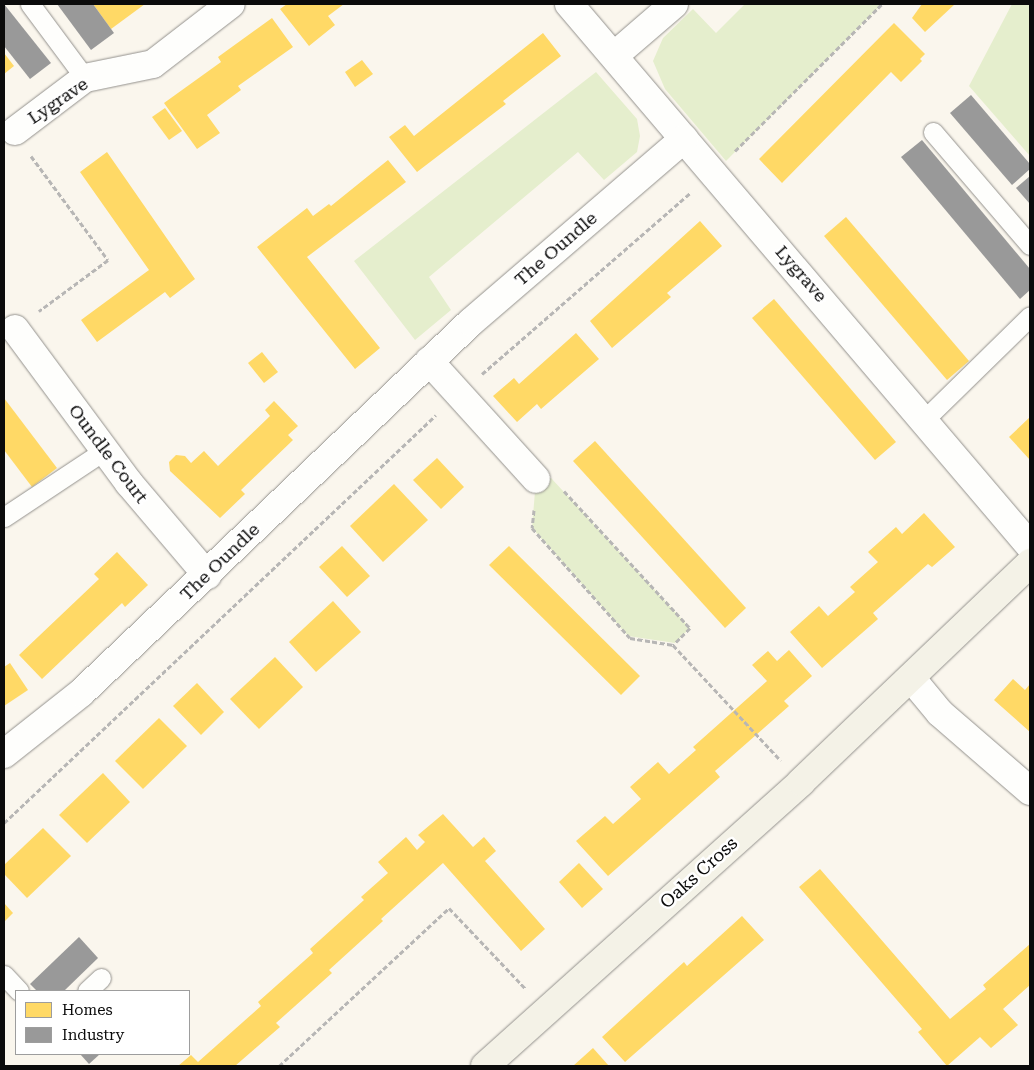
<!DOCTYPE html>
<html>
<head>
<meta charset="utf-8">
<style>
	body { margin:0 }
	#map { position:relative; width:1034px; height:1070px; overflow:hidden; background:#faf6ed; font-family:"Roboto Serif",serif }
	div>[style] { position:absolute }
	.green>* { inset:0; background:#e5eecd }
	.homes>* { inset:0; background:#ffd966 }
	.industry>* { inset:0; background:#999 }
	.path>* { height:3px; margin-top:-1.5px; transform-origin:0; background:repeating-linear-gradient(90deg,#b7b6b5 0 5px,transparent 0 7.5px) }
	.roads { filter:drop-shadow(0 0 1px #93918d) drop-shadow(0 0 1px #93918d) }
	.lane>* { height:19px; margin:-9.5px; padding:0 9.5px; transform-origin:9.5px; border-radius:9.5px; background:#fefefc }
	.street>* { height:28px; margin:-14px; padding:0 14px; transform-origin:14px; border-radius:14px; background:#fefefc }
	.secondary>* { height:28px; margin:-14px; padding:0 14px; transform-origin:14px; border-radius:14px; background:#f4f2e7 }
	span { translate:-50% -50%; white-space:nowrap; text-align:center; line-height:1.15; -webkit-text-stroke:5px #fff; paint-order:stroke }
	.street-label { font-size:18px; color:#0b0b0b }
	.frame { position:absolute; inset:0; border:5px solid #0b0b0b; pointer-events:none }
	.legend { position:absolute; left:15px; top:990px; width:175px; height:65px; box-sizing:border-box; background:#fff; border:1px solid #9d9d9d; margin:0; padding:6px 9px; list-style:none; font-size:15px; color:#0b0b0b }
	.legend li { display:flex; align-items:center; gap:10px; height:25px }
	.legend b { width:25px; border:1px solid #9d9d9d }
</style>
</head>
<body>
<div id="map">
	<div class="green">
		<i style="clip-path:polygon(745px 4px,882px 4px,726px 161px,665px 89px,653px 61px,663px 38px,693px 9px,716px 33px)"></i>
		<i style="clip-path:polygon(1012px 4px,1030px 4px,1030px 156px,969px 86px)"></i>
		<i style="clip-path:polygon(596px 72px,637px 119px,640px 136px,637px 152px,604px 180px,578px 152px,429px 277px,451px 310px,415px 340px,354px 261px)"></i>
		<i style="clip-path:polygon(551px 478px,690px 628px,675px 643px,628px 636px,532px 528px,536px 479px)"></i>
	</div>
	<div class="homes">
		<i style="clip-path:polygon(93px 4px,145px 4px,111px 29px)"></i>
		<i style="clip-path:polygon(287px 4px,344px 4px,328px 16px,335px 25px,309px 46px,280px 9px)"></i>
		<i style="clip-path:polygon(922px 4px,955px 4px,925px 32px,912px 18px)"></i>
		<i style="clip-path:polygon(272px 18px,293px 47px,238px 86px,241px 90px,207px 115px,220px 133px,197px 149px,164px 103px,221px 62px,218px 57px)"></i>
		<i style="clip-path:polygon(894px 23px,925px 54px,920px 59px,922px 61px,901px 82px,891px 72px,782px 183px,759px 159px)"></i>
		<i style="clip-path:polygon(543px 33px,561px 56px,503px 101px,506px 104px,417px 172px,389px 137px,405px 125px,414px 136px)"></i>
		<i style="clip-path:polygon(4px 53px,14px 66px,4px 74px)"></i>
		<i style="clip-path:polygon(362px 60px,373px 74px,355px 87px,345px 72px)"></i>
		<i style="clip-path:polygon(165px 108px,182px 131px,169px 140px,152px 117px)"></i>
		<i style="clip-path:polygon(107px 152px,195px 279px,170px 298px,165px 292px,97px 342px,81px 320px,149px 270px,80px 172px)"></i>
		<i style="clip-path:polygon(388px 160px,406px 182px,307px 257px,380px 348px,355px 369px,257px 247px,307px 208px,313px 216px,329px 204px,331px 206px)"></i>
		<i style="clip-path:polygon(846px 217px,969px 361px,947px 380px,824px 236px)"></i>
		<i style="clip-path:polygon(700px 221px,722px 246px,667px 293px,671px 297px,612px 348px,590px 321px)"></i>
		<i style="clip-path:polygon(774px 299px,896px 442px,875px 460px,752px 318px)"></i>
		<i style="clip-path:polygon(576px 333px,599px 359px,541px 409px,537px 404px,517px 422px,493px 396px,514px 378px,519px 384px)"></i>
		<i style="clip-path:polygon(262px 352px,278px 372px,264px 383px,248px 363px)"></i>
		<i style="clip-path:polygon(4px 398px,57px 468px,32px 487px,4px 450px)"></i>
		<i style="clip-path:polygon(274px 401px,298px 426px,288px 435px,293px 440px,241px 490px,245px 494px,220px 518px,170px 471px,169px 462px,176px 455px,185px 456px,191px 463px,204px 451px,218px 466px,270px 416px,265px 410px)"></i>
		<i style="clip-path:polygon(1030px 417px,1030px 460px,1009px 437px)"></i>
		<i style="clip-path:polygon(595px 441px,746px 608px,725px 628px,573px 461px)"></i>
		<i style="clip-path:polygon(437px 458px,464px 487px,441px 509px,413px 480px)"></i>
		<i style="clip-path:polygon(394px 484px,428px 520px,383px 562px,350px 526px)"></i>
		<i style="clip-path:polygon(924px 513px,955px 547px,932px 567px,928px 564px,873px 613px,878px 619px,822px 668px,790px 632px,819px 606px,828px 616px,855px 592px,850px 587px,878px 562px,868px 552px,896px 527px,902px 534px)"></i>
		<i style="clip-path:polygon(342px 546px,370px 576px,347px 597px,319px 567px)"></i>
		<i style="clip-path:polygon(509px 546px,640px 676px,621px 695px,489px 565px)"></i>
		<i style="clip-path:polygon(117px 552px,148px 585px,125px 607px,122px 603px,42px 679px,19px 655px,99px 579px,94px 574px)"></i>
		<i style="clip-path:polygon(333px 601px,361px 632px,316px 672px,289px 642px)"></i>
		<i style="clip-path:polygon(789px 650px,812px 676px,784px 701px,789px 706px,715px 771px,720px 777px,608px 876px,576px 841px,605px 816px,613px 824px,641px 799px,630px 787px,658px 762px,669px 774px,696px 750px,693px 747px,767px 681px,752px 665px,768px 651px,777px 661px)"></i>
		<i style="clip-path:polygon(275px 657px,303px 687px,259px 729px,230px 699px)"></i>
		<i style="clip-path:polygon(10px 663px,28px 690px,4px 706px,4px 667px)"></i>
		<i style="clip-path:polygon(1013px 679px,1025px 690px,1030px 684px,1030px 732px,994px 700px)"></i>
		<i style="clip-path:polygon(197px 683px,224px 712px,201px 735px,173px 706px)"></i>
		<i style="clip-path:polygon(159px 718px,187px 746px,143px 789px,115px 761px)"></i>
		<i style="clip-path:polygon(103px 773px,130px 802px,87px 843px,59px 815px)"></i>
		<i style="clip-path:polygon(443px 814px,473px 847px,484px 837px,496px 851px,485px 861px,545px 929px,521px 951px,443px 863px,381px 919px,383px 921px,329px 970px,332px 973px,276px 1023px,280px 1027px,235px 1066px,178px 1066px,191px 1055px,198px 1062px,261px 1006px,258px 1002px,313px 953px,310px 949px,364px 900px,361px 897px,388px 873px,378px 862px,406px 837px,417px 850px,425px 842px,418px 835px)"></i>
		<i style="clip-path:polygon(43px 828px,71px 856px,27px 898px,4px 874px,4px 865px)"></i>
		<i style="clip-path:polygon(579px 863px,603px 889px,582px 908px,559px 882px)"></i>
		<i style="clip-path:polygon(820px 869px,950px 1019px,986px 989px,983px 985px,1030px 944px,1030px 985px,1003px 1009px,1018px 1025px,991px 1048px,980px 1037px,947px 1066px,918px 1032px,922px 1029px,799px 887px)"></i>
		<i style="clip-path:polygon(4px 903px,13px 913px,4px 922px)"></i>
		<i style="clip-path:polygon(742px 916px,764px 940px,625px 1062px,602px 1037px,684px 962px,687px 966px)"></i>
		<i style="clip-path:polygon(593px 1048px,609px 1066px,573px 1066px)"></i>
	</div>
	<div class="industry">
		<i style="clip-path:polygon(4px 4px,51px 63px,30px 79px,4px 46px)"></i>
		<i style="clip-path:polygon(57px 4px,93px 4px,114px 33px,91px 50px)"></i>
		<i style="clip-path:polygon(971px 95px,1030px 164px,1030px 169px,1012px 185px,950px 113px)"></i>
		<i style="clip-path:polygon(922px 140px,1030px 269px,1030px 290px,1020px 299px,901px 157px)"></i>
		<i style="clip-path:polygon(1030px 176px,1030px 204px,1016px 188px)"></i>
		<i style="clip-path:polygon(79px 937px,98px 958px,64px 991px,37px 991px,30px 984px)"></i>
		<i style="clip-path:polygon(80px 1054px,100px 1054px,89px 1064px)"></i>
	</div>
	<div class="path">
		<i style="left:735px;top:151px;width:208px;rotate:-45deg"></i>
		<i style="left:31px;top:156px;width:129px;rotate:53.5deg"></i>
		<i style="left:108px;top:260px;width:86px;rotate:143.5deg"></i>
		<i style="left:482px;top:374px;width:276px;rotate:-41deg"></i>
		<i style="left:564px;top:491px;width:186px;rotate:47.4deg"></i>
		<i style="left:690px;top:628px;width:24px;rotate:135deg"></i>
		<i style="left:534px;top:510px;width:18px;rotate:96deg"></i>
		<i style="left:532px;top:528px;width:147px;rotate:48.3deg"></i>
		<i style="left:630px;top:638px;width:44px;rotate:9.2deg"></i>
		<i style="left:673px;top:645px;width:158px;rotate:47deg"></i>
		<i style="left:4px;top:823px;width:594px;rotate:-43.36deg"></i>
		<i style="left:279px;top:1066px;width:232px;rotate:-42.9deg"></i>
		<i style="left:449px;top:908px;width:112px;rotate:46.5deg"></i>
	</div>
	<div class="roads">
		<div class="lane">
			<i style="left:30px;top:4px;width:92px;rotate:53.4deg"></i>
			<i style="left:933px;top:132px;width:149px;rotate:49.4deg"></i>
			<i style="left:925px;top:419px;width:147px;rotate:-44.4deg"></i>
			<i style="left:4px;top:517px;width:121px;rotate:-33.6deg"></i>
			<i style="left:4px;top:975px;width:22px;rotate:47deg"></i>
			<i style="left:87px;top:991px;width:19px;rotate:-43deg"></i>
		</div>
		<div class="street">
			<i style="left:569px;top:4px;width:712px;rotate:49.62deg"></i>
			<i style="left:615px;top:55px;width:78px;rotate:-40.8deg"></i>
			<i style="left:15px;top:131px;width:88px;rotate:-37.1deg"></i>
			<i style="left:85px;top:78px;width:69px;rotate:-11.6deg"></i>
			<i style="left:153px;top:64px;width:98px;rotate:-37.6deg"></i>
			<i style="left:15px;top:329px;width:192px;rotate:53.5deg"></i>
			<i style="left:129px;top:483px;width:121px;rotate:49.7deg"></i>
			<i style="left:429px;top:361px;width:159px;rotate:47.8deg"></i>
			<i style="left:911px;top:678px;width:45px;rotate:50.4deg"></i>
			<i style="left:940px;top:713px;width:119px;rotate:40.9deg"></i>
			<i style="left:4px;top:754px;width:98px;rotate:-38.4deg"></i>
			<i style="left:81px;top:693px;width:538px;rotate:-43.57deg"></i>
			<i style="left:471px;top:322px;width:281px;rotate:-40.7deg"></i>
		</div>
		<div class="secondary">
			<i style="left:485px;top:1066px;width:425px;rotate:-41.9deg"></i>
			<i style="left:801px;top:782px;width:317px;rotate:-43.7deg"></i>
		</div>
	</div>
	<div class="street-label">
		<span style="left:58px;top:101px;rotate:-34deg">Lygrave</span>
		<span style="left:556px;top:249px;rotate:-41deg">The Oundle</span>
		<span style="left:801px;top:274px;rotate:49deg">Lygrave</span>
		<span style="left:108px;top:454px;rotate:53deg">Oundle Court</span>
		<span style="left:220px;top:562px;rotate:-44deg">The Oundle</span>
		<span style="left:699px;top:873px;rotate:-42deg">Oaks Cross</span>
	</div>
	<div class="frame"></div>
	<ul class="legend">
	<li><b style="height:14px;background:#ffd966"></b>Homes</li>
	<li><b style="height:14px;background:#999"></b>Industry</li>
	</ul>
</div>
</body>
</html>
